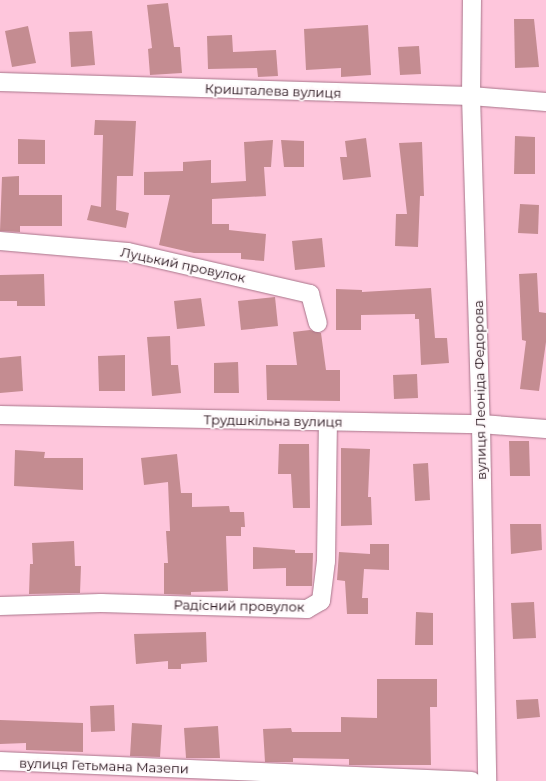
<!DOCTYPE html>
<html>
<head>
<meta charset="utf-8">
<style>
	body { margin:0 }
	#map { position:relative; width:546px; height:781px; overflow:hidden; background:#fec6dc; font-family:Montserrat,sans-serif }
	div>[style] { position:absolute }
	.building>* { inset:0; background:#c48c91 }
	.roads { filter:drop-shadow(0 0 1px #a9768b) drop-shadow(0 0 1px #a9768b) }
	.minor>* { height:18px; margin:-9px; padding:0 9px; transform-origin:9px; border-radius:9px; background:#fff }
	span { translate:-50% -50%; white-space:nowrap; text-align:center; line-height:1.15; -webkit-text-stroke:3.5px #fef8fa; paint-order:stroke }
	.street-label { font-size:13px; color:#1f0c14 }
</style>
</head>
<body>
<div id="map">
	<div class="building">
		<i style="clip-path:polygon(168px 3px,174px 47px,180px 47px,182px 73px,150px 75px,148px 49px,152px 48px,147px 5px)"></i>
		<i style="clip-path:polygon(514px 19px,534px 19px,539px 67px,515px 68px)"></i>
		<i style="clip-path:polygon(368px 25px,371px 75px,341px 77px,341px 68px,306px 70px,304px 29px)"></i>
		<i style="clip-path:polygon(28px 26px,36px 63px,12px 67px,5px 31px)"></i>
		<i style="clip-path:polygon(92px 31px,95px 65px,71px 67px,69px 32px)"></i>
		<i style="clip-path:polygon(232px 35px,233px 52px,276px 50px,278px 76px,258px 77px,257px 68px,208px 69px,207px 36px)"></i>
		<i style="clip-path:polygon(419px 46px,421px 74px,400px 75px,398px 47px)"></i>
		<i style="clip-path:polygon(95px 120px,136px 121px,133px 176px,117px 176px,116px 210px,129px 213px,126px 228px,87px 220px,91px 205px,101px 207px,103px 135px,94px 135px)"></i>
		<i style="clip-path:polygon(515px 136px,535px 137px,535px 174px,514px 174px)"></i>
		<i style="clip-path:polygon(366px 138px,371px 177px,343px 180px,340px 157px,347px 157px,345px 141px)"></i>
		<i style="clip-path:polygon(18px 139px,45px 140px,45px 164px,18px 164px)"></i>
		<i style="clip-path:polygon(273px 140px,271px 167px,264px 167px,266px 196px,212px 199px,212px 224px,229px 224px,229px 230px,266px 234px,264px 261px,241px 259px,241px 253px,194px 253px,159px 245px,170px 195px,144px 195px,144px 172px,183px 171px,183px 162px,211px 160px,211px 183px,246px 181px,244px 142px)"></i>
		<i style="clip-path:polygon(281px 140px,304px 141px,304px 167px,284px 167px)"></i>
		<i style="clip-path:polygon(422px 142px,424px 196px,420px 196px,418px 247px,395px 246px,396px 214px,407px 214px,399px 143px)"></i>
		<i style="clip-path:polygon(19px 176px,19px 195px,62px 195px,62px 226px,20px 226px,20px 232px,0 231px,2px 177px)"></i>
		<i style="clip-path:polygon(520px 204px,539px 205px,538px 234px,518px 233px)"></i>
		<i style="clip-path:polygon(322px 238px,325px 267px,295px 270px,292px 241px)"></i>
		<i style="clip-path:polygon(537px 273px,539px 312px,546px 313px,546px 342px,539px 391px,520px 389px,526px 341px,522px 340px,519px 274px)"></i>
		<i style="clip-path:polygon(44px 274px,45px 306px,17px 306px,17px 301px,0 301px,0 275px)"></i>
		<i style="clip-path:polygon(431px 288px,435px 338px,447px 338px,449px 363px,421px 365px,419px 319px,415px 319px,415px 314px,361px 315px,361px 330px,336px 330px,336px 289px,362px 290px,362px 292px)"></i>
		<i style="clip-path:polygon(275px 297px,278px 326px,241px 330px,238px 301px)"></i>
		<i style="clip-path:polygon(201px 298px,205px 326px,177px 329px,174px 301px)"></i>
		<i style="clip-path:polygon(310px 330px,321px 333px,326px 370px,340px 370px,340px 401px,267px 400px,266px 365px,297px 365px,293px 332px)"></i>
		<i style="clip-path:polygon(170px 336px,171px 365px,178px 365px,181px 393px,152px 396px,147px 337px)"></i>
		<i style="clip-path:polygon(125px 355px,125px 391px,99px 391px,98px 356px)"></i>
		<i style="clip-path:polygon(21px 356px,23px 391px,0 393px,0 358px)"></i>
		<i style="clip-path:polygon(238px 362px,239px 393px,214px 393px,214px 363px)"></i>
		<i style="clip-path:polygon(417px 374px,418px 398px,394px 399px,393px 375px)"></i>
		<i style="clip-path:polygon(509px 441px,529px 441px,530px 476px,510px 476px)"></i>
		<i style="clip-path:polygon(279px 444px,309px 444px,310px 508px,293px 508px,291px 474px,278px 474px)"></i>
		<i style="clip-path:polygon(341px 448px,370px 449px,368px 497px,371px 497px,372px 525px,341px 526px)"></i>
		<i style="clip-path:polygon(15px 450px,45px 452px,44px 458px,83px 458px,83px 490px,14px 486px)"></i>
		<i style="clip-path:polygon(177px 454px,181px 493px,192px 493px,192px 507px,229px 506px,230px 512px,244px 512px,245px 527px,241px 527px,241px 536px,226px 536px,228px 591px,191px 592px,191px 595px,164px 594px,164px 563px,168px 563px,166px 531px,170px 531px,168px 482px,144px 485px,141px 458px)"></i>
		<i style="clip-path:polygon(428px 463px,430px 500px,415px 501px,413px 464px)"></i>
		<i style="clip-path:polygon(510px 524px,541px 524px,542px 550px,511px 554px)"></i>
		<i style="clip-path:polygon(74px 541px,75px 566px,81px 566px,80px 593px,29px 594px,30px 564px,33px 564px,32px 543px)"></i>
		<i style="clip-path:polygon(370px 544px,389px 544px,389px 570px,364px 569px,362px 598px,368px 598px,368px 614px,347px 614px,345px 581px,337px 580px,339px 552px,370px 554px)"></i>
		<i style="clip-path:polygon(253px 547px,295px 550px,295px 553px,313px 553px,312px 586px,286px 586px,286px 568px,253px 569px)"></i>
		<i style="clip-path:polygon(534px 602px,536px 638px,513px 639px,511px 603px)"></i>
		<i style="clip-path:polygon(416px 612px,433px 613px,433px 645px,415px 645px)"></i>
		<i style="clip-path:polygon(206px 632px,207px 662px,181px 664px,181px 669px,168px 669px,168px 661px,136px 664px,134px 634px)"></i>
		<i style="clip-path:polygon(377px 679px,437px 679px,437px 707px,430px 707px,431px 765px,349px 765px,349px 759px,293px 758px,293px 762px,265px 762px,263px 729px,291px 728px,292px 732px,341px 732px,341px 717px,377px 718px)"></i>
		<i style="clip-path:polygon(538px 699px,540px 717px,517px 719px,516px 700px)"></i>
		<i style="clip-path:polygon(114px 705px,115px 731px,91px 732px,90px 706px)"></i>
		<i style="clip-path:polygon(0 720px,83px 723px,83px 752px,26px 750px,26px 743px,0 744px)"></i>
		<i style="clip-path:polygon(132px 723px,162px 725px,160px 757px,130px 756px)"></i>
		<i style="clip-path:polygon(218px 726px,220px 758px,186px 758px,184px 728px)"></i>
	</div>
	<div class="roads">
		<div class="minor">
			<i style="left:472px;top:0;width:96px;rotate:90.6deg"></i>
			<i style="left:471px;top:96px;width:328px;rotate:88.3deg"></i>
			<i style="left:481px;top:424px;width:357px;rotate:89deg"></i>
			<i style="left:0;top:82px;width:471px;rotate:1.7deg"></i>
			<i style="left:471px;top:96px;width:75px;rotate:4.6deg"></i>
			<i style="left:0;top:241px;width:128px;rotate:4.9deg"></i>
			<i style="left:128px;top:252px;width:187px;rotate:13deg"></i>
			<i style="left:310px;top:294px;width:30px;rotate:75deg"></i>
			<i style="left:0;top:415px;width:481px;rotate:1.1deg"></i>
			<i style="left:481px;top:424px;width:65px;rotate:4.4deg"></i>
			<i style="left:0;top:606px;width:101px;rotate:-1.7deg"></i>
			<i style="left:101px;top:603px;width:206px;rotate:1.7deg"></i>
			<i style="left:307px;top:609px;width:16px;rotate:-30deg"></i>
			<i style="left:321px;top:601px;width:40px;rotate:-82.9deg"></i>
			<i style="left:326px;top:561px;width:139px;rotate:-89.2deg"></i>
			<i style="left:0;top:761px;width:472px;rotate:2.4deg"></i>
		</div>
	</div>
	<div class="street-label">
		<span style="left:273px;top:91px;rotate:2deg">Кришталева вулиця</span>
		<span style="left:183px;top:265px;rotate:12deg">Луцький провулок</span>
		<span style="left:480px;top:390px;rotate:-91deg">вулиця Леоніда Федорова</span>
		<span style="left:273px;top:421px;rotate:1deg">Трудшкільна вулиця</span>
		<span style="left:239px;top:606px;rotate:1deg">Радісний провулок</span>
		<span style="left:104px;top:766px;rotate:2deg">вулиця Гетьмана Мазепи</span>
	</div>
</div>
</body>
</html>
